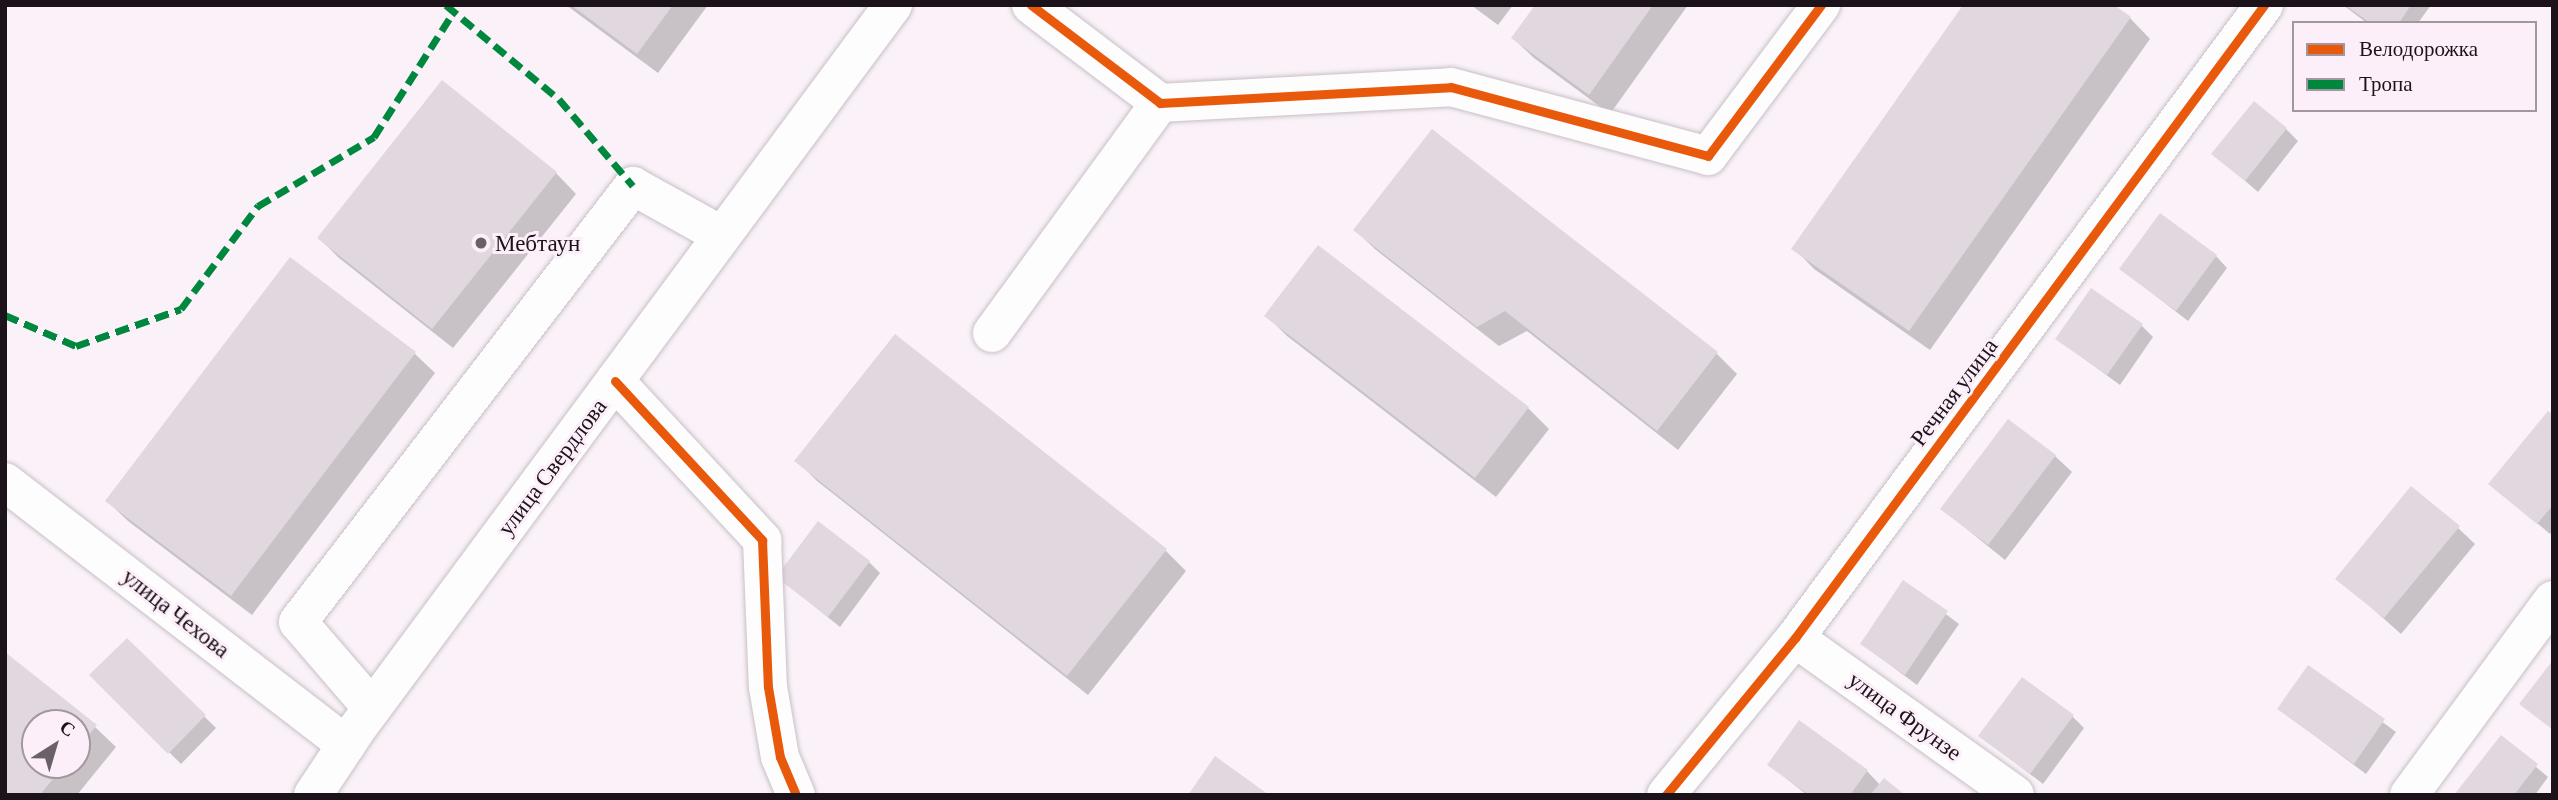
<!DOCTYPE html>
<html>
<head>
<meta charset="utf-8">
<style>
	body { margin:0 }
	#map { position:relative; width:2558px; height:800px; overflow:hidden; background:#faf2f8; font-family:"Crimson Pro",serif }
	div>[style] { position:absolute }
	.shadow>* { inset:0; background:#0003 }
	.building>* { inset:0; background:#e0d8de }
	.roads { filter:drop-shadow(0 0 2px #c8c0c6) drop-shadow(0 0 2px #c8c0c6) }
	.minor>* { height:38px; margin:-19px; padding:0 19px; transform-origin:19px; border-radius:19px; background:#fefdfe }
	.major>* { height:38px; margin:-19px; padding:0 19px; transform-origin:19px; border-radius:19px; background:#fefdfe }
	.quiet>* { height:7px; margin-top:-3.5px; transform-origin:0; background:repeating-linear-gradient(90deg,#00873e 0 14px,transparent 0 21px) }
	.cycleway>* { height:9px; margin:-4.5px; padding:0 4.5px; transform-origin:4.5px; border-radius:4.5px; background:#e8590c }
	.dots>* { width:19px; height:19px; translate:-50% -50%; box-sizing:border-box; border:4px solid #fdeff9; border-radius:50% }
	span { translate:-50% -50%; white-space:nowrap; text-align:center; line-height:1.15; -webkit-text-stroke:6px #fdeff9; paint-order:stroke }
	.poi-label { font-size:23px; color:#1b1319 }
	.left { translate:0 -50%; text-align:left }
	.street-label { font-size:23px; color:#1b1319 }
	.frame { position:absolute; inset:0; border:7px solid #1b1319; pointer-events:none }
	.legend { position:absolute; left:2292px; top:21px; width:245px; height:91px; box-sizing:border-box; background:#fdeff9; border:2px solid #a3979f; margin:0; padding:9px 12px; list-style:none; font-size:21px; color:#1b1319 }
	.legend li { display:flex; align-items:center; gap:14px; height:35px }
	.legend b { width:35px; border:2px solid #a3979f }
	.north { position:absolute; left:21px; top:709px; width:70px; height:70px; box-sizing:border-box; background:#fdeff9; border:2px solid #a3979f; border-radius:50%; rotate:37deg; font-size:19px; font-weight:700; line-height:28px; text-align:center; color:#1b1319 }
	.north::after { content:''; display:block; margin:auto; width:24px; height:32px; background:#696167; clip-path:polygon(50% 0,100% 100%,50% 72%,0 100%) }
</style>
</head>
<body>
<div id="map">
	<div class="shadow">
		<i style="clip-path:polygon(566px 5px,708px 5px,658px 73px)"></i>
		<i style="clip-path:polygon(1471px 5px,1513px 5px,1498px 25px)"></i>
		<i style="clip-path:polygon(1537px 5px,1688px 5px,1610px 114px,1534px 58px,1513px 38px)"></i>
		<i style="clip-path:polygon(2343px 5px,2431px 5px,2418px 23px,2367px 23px)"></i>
		<i style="clip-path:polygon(2130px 18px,2150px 39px,1930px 350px,1814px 269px,1794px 248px)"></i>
		<i style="clip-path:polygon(2286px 129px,2298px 141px,2258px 192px,2214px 154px)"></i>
		<i style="clip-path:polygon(1433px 131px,1717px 354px,1737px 374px,1678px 450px,1527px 331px,1499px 346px,1376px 250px,1355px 230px)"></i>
		<i style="clip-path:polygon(556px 173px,576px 194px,453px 348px,339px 258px,319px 238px)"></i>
		<i style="clip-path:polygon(1319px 248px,1528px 408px,1549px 429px,1496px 497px,1287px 336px,1267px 316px)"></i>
		<i style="clip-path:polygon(2216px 256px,2227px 268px,2188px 321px,2121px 269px)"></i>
		<i style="clip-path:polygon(2142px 326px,2153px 337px,2120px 385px,2057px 339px)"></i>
		<i style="clip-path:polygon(895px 336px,1166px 551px,1186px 571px,1088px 695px,817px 481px,796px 460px)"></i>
		<i style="clip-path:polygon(414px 353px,435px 373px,252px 615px,128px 521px,107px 501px)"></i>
		<i style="clip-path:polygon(2553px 416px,2553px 530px,2550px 534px,2491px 484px)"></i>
		<i style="clip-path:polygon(2055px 456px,2072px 472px,2005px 560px,1942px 509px)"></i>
		<i style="clip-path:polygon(2458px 528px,2475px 544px,2401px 634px,2338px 578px)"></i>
		<i style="clip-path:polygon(869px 562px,880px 573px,840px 627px,778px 577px)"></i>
		<i style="clip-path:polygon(1903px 582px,1959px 624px,1917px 685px,1862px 644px)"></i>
		<i style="clip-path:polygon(127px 640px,216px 728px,181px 764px,92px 675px)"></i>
		<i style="clip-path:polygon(evenodd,5px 655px,95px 727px,116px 747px,77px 795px,5px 795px,5px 655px,35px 723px,77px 723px,77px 765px,35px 765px,35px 723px)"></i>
		<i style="clip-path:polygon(2309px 668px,2396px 732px,2366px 774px,2279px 709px)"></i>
		<i style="clip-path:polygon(2072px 716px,2084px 728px,2043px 784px,1980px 736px)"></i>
		<i style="clip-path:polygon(1800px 723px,1867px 771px,1880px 785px,1902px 795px,1807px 795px,1769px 765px)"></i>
		<i style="clip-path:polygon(2501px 737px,2548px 777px,2535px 795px,2456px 795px)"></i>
	</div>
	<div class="building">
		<i style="clip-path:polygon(571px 5px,673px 5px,637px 54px)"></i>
		<i style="clip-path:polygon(1535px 5px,1653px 5px,1589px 95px,1511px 38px)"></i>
		<i style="clip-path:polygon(1963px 5px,2114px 5px,2131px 17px,1909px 331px,1791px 249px)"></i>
		<i style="clip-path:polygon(2345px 5px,2411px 5px,2399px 23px,2370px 23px)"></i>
		<i style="clip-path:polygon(442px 80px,557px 172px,432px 329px,317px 238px)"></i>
		<i style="clip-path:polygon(2254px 101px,2287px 128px,2245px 181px,2211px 154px)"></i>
		<i style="clip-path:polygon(1432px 129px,1718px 352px,1657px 431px,1505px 311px,1477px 327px,1353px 230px)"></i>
		<i style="clip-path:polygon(2160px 213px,2217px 255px,2176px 311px,2119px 269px)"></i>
		<i style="clip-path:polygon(1318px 245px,1529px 407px,1475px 478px,1264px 316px)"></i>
		<i style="clip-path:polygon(290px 257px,416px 352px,231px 596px,105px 501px)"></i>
		<i style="clip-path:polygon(2091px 288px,2143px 324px,2107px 375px,2055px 339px)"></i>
		<i style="clip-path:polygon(895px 334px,1167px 549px,1067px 676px,794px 461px)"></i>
		<i style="clip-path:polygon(2548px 411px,2553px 414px,2553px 505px,2537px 524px,2488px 484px)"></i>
		<i style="clip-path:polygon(2008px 419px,2056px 455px,1988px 545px,1940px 509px)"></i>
		<i style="clip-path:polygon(2411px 486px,2460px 526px,2384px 618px,2335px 579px)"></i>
		<i style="clip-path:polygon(818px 521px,870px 561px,828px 617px,776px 577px)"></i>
		<i style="clip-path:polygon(1903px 580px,1948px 611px,1905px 675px,1860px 644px)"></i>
		<i style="clip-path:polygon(127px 638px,206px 715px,168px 754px,89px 675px)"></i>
		<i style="clip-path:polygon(5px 652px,97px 725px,77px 749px,77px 723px,35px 723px,35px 765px,64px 765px,40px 795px,5px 795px)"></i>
		<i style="clip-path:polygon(2553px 660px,2553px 730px,2519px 704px)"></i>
		<i style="clip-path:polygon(2308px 665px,2385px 719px,2354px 764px,2277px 709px)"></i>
		<i style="clip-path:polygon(2022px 677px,2074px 715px,2030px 774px,1978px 736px)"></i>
		<i style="clip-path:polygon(1799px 720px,1868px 770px,1850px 795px,1809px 795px,1767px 765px)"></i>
		<i style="clip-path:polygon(2501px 735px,2538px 764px,2514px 795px,2454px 795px)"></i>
		<i style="clip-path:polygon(1215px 756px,1269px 795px,1188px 795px)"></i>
		<i style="clip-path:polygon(1884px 778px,1905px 795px,1870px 795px)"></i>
	</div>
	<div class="roads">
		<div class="minor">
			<i style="left:1031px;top:5px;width:162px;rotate:37.2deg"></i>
			<i style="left:1160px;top:103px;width:291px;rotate:-3.1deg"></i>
			<i style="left:1451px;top:87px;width:266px;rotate:15deg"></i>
			<i style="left:1708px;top:156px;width:189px;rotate:-53.2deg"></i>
			<i style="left:992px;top:333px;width:285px;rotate:-53.9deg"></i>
			<i style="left:615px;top:381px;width:217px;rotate:47.2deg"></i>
			<i style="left:762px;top:540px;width:147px;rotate:87.7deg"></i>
			<i style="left:768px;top:687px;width:71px;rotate:80.3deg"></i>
			<i style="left:780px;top:757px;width:41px;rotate:67.2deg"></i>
			<i style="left:5px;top:482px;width:431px;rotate:37.6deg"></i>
			<i style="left:1795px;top:638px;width:270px;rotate:35.5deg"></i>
			<i style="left:372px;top:708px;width:113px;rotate:-130.7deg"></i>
			<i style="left:298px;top:622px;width:550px;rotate:-52.46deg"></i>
			<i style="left:633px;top:186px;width:101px;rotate:29.1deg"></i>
			<i style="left:1666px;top:795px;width:203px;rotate:-50.6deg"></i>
			<i style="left:1795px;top:638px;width:788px;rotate:-53.46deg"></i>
			<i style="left:2409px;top:795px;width:242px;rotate:-53.6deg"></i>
		</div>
		<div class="major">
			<i style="left:313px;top:795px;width:78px;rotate:-56.5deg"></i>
			<i style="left:356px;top:730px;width:902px;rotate:-53.47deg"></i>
		</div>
	</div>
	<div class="quiet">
		<i style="left:446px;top:5px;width:147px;rotate:39.8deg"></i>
		<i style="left:559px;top:99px;width:114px;rotate:49.6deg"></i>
		<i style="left:5px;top:315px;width:77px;rotate:23.6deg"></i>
		<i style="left:76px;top:346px;width:111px;rotate:-19.4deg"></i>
		<i style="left:181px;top:309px;width:129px;rotate:-53.2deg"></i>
		<i style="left:258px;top:206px;width:135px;rotate:-30.7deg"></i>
		<i style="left:374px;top:137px;width:151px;rotate:-57.5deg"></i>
	</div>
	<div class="cycleway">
		<i style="left:1031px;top:5px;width:162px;rotate:37.2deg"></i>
		<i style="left:1160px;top:103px;width:291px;rotate:-3.1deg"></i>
		<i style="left:1451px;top:87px;width:266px;rotate:15deg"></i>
		<i style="left:1708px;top:156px;width:189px;rotate:-53.2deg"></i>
		<i style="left:615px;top:381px;width:217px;rotate:47.2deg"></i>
		<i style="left:762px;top:540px;width:147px;rotate:87.7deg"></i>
		<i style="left:768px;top:687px;width:71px;rotate:80.3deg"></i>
		<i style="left:780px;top:757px;width:41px;rotate:67.2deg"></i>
		<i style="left:1666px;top:795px;width:203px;rotate:-50.6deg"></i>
		<i style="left:1795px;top:638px;width:788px;rotate:-53.46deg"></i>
	</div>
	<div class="dots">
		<i style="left:481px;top:243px;background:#696167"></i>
	</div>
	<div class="poi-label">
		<span class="left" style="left:495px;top:243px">Мебтаун</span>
	</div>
	<div class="street-label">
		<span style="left:1954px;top:392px;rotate:-53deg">Речная улица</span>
		<span style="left:552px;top:467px;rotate:-53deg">улица Свердлова</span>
		<span style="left:176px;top:613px;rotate:38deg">улица Чехова</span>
		<span style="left:1905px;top:716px;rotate:36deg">улица Фрунзе</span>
	</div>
	<div class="frame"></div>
	<ul class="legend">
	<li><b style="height:9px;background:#e8590c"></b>Велодорожка</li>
	<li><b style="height:9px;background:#00873e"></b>Тропа</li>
	</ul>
	<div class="north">С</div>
</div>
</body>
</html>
